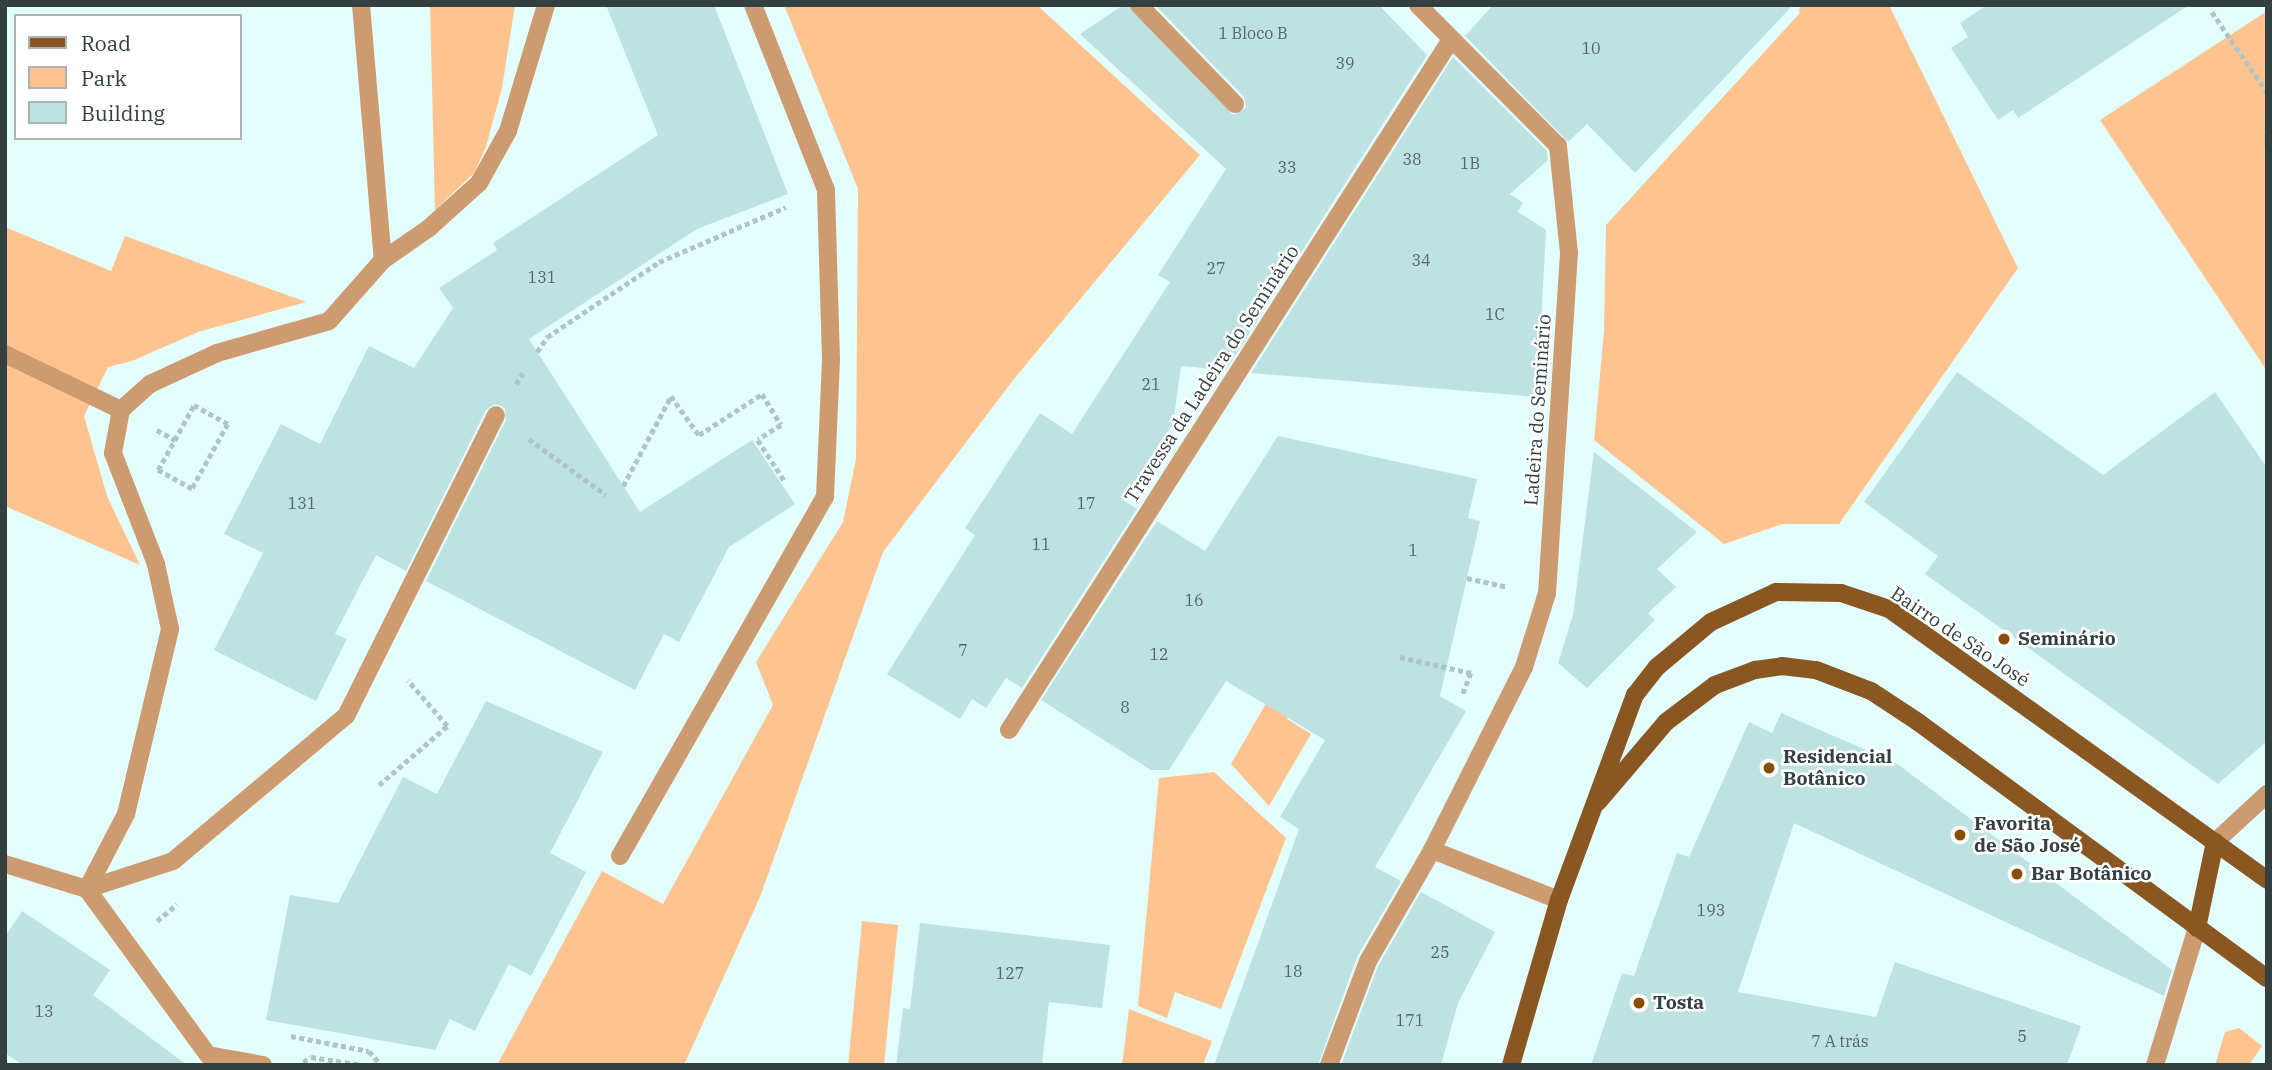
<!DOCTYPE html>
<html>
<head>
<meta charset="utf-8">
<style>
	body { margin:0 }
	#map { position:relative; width:2272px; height:1070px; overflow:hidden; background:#e2fffe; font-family:"IBM Plex Serif",serif }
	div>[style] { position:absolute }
	.green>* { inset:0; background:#fec38f }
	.building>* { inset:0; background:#bee2e1 }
	.path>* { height:4.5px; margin-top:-2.25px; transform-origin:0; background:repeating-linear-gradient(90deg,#adc5c4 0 5px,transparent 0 8.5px) }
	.minor>* { height:18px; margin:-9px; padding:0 9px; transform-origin:9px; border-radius:9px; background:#cd9b6f }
	.major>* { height:18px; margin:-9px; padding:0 9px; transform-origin:9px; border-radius:9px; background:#8a5722 }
	.dots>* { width:19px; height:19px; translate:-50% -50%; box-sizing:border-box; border:4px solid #fff; border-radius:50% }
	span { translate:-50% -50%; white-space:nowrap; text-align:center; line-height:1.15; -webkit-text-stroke:5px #fff; paint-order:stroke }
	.number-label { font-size:16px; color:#556868 }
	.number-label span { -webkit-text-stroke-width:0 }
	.street-label { font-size:19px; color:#324040 }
	.poi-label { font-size:19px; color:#324040; font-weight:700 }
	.left { translate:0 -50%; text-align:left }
	.frame { position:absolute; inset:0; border:7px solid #324040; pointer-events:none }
	.legend { position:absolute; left:14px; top:14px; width:228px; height:126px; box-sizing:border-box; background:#fff; border:2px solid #adb3b3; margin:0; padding:9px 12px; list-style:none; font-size:21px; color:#324040 }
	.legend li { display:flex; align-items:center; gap:14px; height:35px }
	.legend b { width:35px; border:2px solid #adb3b3 }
</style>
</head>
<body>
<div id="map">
	<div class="green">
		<i style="clip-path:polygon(430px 5px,515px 5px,502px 88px,486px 147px,474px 173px,435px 210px)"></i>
		<i style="clip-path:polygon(784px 5px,1037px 5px,1200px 155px,1014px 379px,883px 552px,760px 897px,684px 1065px,497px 1065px,602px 871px,663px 904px,773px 705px,756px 662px,843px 522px,856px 459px,858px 189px)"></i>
		<i style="clip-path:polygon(1800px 5px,1889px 5px,2018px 268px,1839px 524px,1782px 524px,1724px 544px,1594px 440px,1604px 331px,1606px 225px,1799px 14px)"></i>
		<i style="clip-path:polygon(2267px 11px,2267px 371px,2100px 120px)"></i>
		<i style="clip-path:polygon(5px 227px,111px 271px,125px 236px,306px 302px,198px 332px,132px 361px,108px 367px,84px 416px,107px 496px,140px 565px,5px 506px)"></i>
		<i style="clip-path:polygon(1305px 636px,1304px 690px,1287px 719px,1311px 734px,1269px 806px,1231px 764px)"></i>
		<i style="clip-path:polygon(1214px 772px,1286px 838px,1221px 1009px,1175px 992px,1167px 1018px,1138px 1006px,1159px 778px)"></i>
		<i style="clip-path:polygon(862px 921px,898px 925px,884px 1065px,848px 1065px)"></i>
		<i style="clip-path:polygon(1129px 1009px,1212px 1041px,1203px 1065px,1122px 1065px)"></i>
		<i style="clip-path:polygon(2239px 1028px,2262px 1046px,2249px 1065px,2215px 1065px,2225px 1032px)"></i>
	</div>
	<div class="building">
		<i style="clip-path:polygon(606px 5px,714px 5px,788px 194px,697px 229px,529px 339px,640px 512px,752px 440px,795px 504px,729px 547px,679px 642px,664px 634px,635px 690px,426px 581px,506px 420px,505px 408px,495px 404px,486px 410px,406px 571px,376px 555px,335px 634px,347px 639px,316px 701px,214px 650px,263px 553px,224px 534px,281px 424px,320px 444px,369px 346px,414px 368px,453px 308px,439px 288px,497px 250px,493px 243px,658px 135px)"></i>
		<i style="clip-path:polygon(1123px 5px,1128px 5px,1233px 115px,1246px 108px,1244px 97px,1155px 5px,1379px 5px,1427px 55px,1226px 370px,1181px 366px,1173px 424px,1123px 500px,1137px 509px,1022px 688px,1006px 678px,986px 708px,972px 699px,960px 719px,887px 674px,975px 535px,965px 528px,1040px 413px,1072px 434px,1170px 282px,1158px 275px,1226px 169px,1080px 34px)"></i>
		<i style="clip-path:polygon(1493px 5px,1793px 5px,1635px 173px,1587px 124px,1568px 142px,1465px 36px)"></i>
		<i style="clip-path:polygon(1987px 5px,2189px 5px,2018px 118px,2013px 110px,1998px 120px,1951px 48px,1968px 37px,1960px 23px)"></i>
		<i style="clip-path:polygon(1453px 57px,1547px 151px,1548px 160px,1510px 194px,1523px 203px,1518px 212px,1546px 230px,1537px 397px,1251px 373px)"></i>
		<i style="clip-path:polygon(1957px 372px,2103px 475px,2215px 392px,2267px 468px,2267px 741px,2218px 784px,1925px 574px,1938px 556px,1864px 502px)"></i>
		<i style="clip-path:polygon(1278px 436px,1477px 479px,1468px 518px,1480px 521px,1440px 696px,1466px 711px,1375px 867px,1401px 881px,1357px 957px,1318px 1065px,1214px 1065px,1299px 829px,1280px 817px,1325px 740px,1226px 681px,1169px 770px,1151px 770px,1041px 700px,1157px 521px,1205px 551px)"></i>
		<i style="clip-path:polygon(1594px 452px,1697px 532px,1657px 569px,1676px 587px,1648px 613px,1655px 620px,1587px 688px,1558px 663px,1573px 615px)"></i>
		<i style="clip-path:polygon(486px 701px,603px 752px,550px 853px,586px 872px,531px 976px,509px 964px,475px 1031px,450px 1019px,435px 1050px,266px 1020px,290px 895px,338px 903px,403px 777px,437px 794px)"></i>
		<i style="clip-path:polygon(1781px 713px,1896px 763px,2172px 970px,2164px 996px,1794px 823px,1738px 992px,1876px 1017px,1895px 962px,2081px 1026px,2067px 1065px,1591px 1065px,1622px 973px,1634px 976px,1677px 853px,1689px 857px,1749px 722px,1772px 733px)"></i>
		<i style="clip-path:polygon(1421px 892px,1495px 932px,1458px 1003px,1441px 1065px,1341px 1065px,1378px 966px)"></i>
		<i style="clip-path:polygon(22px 911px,110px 970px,93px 995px,187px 1065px,23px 1065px,5px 1053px,5px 937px)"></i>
		<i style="clip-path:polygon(920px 923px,1110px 945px,1102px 1008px,1049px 1002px,1042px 1065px,896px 1065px,903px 1008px,910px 1009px)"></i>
	</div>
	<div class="path">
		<i style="left:2212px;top:12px;width:97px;rotate:55.5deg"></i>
		<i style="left:2267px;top:126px;width:20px;rotate:90deg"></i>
		<i style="left:537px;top:352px;width:18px;rotate:-56deg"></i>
		<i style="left:547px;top:337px;width:135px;rotate:-33.8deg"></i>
		<i style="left:659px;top:262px;width:138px;rotate:-23.4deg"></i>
		<i style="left:516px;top:384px;width:13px;rotate:-58deg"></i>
		<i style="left:194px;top:405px;width:39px;rotate:29deg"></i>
		<i style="left:228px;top:424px;width:74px;rotate:119deg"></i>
		<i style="left:192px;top:489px;width:39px;rotate:-151deg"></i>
		<i style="left:158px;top:470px;width:74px;rotate:-61deg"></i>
		<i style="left:157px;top:430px;width:21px;rotate:29deg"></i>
		<i style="left:529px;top:439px;width:95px;rotate:36deg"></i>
		<i style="left:623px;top:486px;width:102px;rotate:-61.9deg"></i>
		<i style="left:671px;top:396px;width:48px;rotate:54.3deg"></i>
		<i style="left:699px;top:435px;width:75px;rotate:-33.1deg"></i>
		<i style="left:762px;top:394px;width:36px;rotate:58deg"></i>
		<i style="left:781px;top:425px;width:27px;rotate:147deg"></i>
		<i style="left:758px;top:440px;width:48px;rotate:57deg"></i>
		<i style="left:1467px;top:578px;width:42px;rotate:12.4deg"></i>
		<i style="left:1400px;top:657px;width:73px;rotate:12.7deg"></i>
		<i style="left:1471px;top:673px;width:25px;rotate:111deg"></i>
		<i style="left:379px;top:785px;width:90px;rotate:-40.9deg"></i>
		<i style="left:447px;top:726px;width:60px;rotate:-130.9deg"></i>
		<i style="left:157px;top:921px;width:26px;rotate:-40deg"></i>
		<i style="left:291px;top:1036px;width:79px;rotate:10.9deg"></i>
		<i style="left:369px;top:1051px;width:18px;rotate:49deg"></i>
		<i style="left:303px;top:1062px;width:9px;rotate:-32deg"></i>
		<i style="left:311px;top:1057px;width:52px;rotate:8.9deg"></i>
	</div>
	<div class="minor">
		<i style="left:361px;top:5px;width:256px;rotate:85.1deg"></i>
		<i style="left:1139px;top:5px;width:138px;rotate:45.9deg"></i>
		<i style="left:5px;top:354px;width:129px;rotate:25.8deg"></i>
		<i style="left:1009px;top:730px;width:818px;rotate:-57.38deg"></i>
		<i style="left:2215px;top:842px;width:71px;rotate:-42.7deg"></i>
		<i style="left:1432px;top:850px;width:136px;rotate:21.5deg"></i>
		<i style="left:620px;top:856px;width:413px;rotate:-60.3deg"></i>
		<i style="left:825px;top:497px;width:137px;rotate:-87.5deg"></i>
		<i style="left:831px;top:360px;width:170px;rotate:-91.7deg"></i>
		<i style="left:826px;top:190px;width:199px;rotate:-111.5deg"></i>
		<i style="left:5px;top:864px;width:86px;rotate:17deg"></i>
		<i style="left:87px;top:889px;width:90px;rotate:-18deg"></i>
		<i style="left:173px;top:861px;width:226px;rotate:-40deg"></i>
		<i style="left:346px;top:716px;width:336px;rotate:-63.5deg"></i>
		<i style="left:263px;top:1065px;width:56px;rotate:-169.7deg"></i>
		<i style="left:208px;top:1055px;width:205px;rotate:-126.1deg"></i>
		<i style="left:87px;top:889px;width:85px;rotate:-62.5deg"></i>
		<i style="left:126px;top:814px;width:190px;rotate:-76.6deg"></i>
		<i style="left:170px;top:629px;width:66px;rotate:-102.2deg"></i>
		<i style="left:156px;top:564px;width:119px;rotate:-111.2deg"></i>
		<i style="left:113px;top:453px;width:44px;rotate:-79.5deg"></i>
		<i style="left:121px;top:410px;width:39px;rotate:-42deg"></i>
		<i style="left:150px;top:384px;width:74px;rotate:-24.8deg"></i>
		<i style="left:217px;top:353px;width:116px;rotate:-15.9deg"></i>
		<i style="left:329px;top:321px;width:81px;rotate:-48.5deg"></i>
		<i style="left:383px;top:260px;width:56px;rotate:-34.8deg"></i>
		<i style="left:429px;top:228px;width:67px;rotate:-42deg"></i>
		<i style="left:479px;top:183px;width:60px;rotate:-60.9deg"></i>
		<i style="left:508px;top:131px;width:132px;rotate:-73.2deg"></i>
		<i style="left:1329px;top:1065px;width:111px;rotate:-69.4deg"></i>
		<i style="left:1368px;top:961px;width:128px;rotate:-60deg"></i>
		<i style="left:1432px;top:850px;width:205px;rotate:-63.3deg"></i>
		<i style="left:1524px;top:667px;width:77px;rotate:-72.7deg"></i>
		<i style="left:1547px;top:593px;width:341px;rotate:-86.3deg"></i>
		<i style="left:1569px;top:253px;width:108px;rotate:-95.9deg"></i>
		<i style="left:1558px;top:146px;width:199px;rotate:-134.8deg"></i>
		<i style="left:2155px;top:1065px;width:143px;rotate:-73deg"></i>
	</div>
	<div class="major">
		<i style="left:1598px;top:802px;width:105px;rotate:-49.6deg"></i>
		<i style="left:1666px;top:722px;width:61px;rotate:-37.1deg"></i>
		<i style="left:1715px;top:685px;width:43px;rotate:-20.6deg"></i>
		<i style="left:1755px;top:670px;width:27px;rotate:-8deg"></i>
		<i style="left:1782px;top:666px;width:34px;rotate:7deg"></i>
		<i style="left:1816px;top:670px;width:59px;rotate:20.9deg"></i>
		<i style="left:1871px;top:691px;width:56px;rotate:33.4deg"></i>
		<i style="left:1918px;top:722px;width:433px;rotate:36.3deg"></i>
		<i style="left:2197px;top:928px;width:88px;rotate:-78.2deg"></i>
		<i style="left:1511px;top:1065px;width:172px;rotate:-73.8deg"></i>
		<i style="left:1559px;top:900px;width:219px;rotate:-69.7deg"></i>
		<i style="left:1635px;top:695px;width:36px;rotate:-52deg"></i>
		<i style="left:1657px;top:667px;width:70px;rotate:-39.8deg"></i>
		<i style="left:1711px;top:622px;width:72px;rotate:-24.8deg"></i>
		<i style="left:1776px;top:592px;width:65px;rotate:0.9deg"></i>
		<i style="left:1841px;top:593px;width:51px;rotate:18.4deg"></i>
		<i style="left:1889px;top:609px;width:465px;rotate:35.6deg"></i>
	</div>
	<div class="dots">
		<i style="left:2004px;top:639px;background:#884e06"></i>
		<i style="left:1769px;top:768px;background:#884e06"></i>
		<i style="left:1960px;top:835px;background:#884e06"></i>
		<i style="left:2017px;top:874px;background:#884e06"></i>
		<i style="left:1639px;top:1003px;background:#884e06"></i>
	</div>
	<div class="number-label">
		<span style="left:1253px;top:33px">1 Bloco B</span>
		<span style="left:1591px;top:48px">10</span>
		<span style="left:1345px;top:63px">39</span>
		<span style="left:1412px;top:159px">38</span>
		<span style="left:1470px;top:163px">1B</span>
		<span style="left:1287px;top:167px">33</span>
		<span style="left:1421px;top:260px">34</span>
		<span style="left:1216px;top:268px">27</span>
		<span style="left:542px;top:277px">131</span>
		<span style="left:1495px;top:314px">1C</span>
		<span style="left:1151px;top:384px">21</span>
		<span style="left:302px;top:503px">131</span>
		<span style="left:1086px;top:503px">17</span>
		<span style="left:1041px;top:544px">11</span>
		<span style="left:1413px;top:550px">1</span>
		<span style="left:1194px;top:600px">16</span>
		<span style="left:963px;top:650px">7</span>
		<span style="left:1159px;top:654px">12</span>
		<span style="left:1125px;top:707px">8</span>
		<span style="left:1711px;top:910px">193</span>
		<span style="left:1440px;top:952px">25</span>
		<span style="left:1293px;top:971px">18</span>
		<span style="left:1010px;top:973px">127</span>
		<span style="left:44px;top:1011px">13</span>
		<span style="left:1410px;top:1020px">171</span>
		<span style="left:2022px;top:1036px">5</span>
		<span style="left:1840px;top:1041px">7 A trás</span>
	</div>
	<div class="street-label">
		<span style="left:1212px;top:374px;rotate:-57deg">Travessa da Ladeira do Seminário</span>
		<span style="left:1538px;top:410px;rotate:-86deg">Ladeira do Seminário</span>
		<span style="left:1960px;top:637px;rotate:34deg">Bairro de São José</span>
	</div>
	<div class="poi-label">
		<span class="left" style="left:2018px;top:639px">Seminário</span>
		<span class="left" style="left:1783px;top:768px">Residencial<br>Botânico</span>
		<span class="left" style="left:1974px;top:835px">Favorita<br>de São José</span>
		<span class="left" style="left:2031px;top:874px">Bar Botânico</span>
		<span class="left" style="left:1653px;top:1003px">Tosta</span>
	</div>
	<div class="frame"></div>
	<ul class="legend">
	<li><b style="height:9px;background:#8a5722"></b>Road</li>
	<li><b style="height:19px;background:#fec38f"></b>Park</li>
	<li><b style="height:19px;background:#bee2e1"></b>Building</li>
	</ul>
</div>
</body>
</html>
